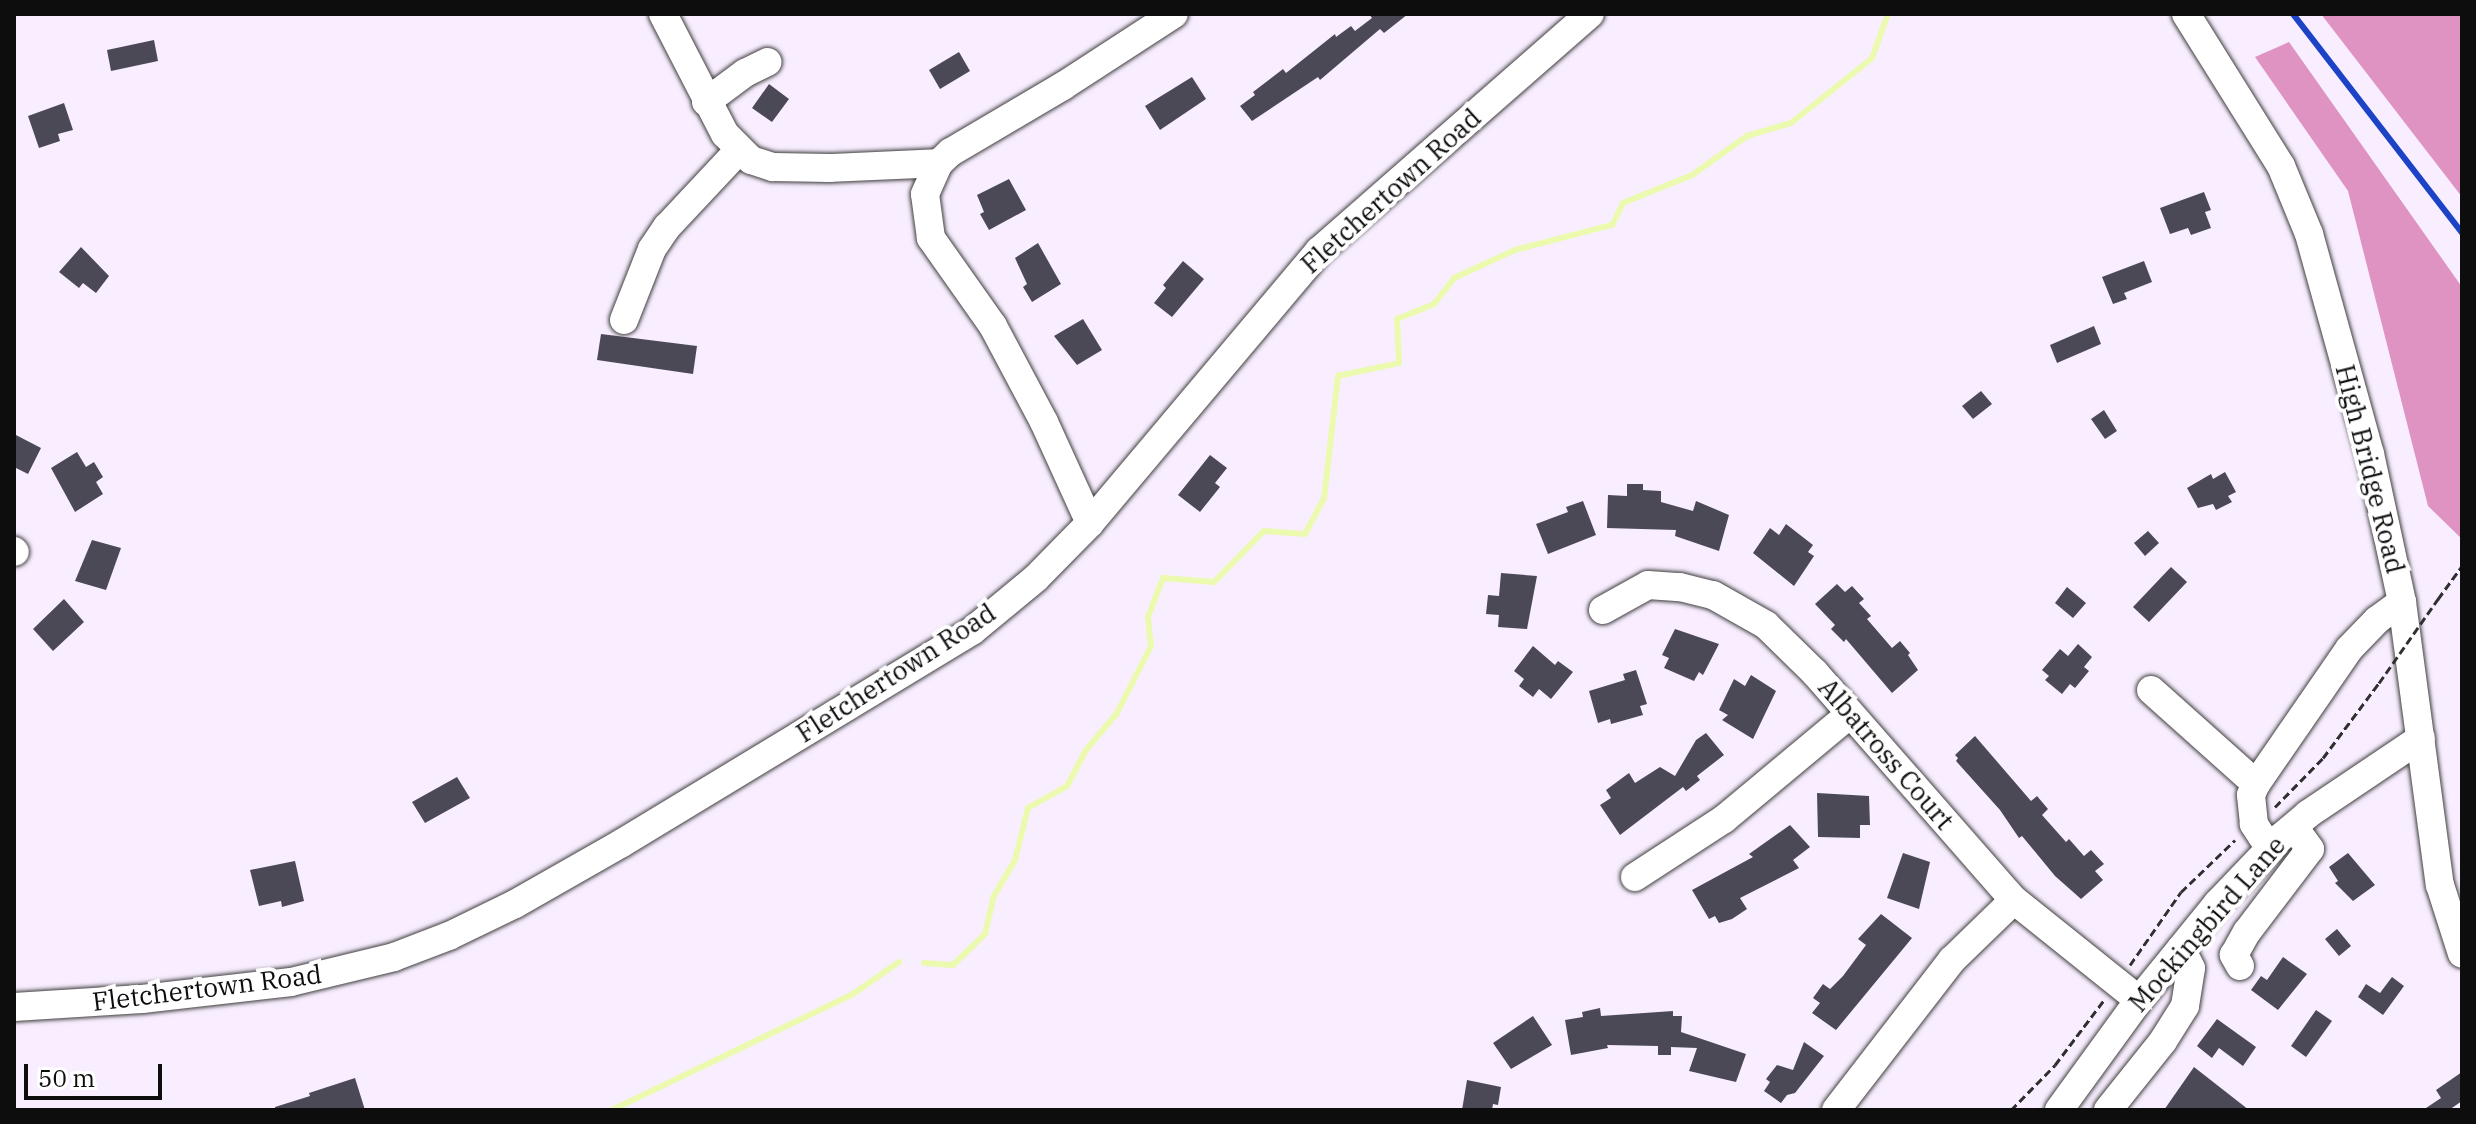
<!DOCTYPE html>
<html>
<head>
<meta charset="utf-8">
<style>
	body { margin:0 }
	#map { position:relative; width:2476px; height:1124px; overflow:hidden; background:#f9eeff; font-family:"IBM Plex Serif",serif }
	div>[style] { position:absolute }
	.forest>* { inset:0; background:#de93c2 }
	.stream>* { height:6px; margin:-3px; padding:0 3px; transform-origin:3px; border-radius:3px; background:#ebfaaf }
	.building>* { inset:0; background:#4c4957 }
	.path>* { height:3px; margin-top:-1.5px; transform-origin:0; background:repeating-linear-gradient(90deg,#2f2f2f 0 8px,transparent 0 12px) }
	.roads { filter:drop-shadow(0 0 2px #404040) drop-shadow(0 0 2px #404040) }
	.minor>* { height:28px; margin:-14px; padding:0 14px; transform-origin:14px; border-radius:14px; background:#fff }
	.rail>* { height:6px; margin:-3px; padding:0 3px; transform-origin:3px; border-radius:3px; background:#1c42c6 }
	.path-bridge>* { height:3px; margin-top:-1.5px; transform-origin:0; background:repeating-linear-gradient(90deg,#2f2f2f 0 8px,transparent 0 12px) }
	span { translate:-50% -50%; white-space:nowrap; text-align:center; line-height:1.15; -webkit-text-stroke:8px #fff; paint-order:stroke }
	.street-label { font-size:26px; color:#0d0d0d }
	.frame { position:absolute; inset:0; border:16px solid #0d0d0d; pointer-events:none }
	.scale { position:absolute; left:24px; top:1064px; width:138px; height:36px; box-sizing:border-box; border:4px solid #0d0d0d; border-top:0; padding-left:10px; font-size:24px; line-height:28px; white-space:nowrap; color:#0d0d0d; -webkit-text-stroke:6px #fff; paint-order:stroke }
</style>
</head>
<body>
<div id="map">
	<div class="forest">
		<i style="clip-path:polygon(2321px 14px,2462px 14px,2462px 197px)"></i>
		<i style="clip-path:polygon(2289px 42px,2462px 287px,2462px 539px,2428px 506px,2348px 191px,2255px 57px)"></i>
	</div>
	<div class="stream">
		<i style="left:924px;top:963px;width:29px;rotate:4deg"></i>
		<i style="left:953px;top:965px;width:45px;rotate:-44.1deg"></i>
		<i style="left:985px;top:934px;width:39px;rotate:-77deg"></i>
		<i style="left:994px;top:896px;width:42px;rotate:-59.7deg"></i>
		<i style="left:1015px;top:860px;width:54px;rotate:-76deg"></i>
		<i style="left:1028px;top:808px;width:45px;rotate:-29.4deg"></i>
		<i style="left:1067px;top:786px;width:41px;rotate:-62.2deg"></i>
		<i style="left:1086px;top:750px;width:48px;rotate:-50deg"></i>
		<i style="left:1117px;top:713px;width:75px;rotate:-63.1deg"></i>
		<i style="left:1151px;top:646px;width:29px;rotate:-96deg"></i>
		<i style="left:1148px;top:617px;width:42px;rotate:-69deg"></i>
		<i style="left:1163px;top:578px;width:51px;rotate:4.5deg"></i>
		<i style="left:1214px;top:582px;width:71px;rotate:-45.6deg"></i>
		<i style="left:1264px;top:531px;width:41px;rotate:4.2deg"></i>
		<i style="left:1305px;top:534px;width:40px;rotate:-62deg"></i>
		<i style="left:1324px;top:499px;width:124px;rotate:-83.5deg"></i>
		<i style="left:1338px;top:376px;width:62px;rotate:-12deg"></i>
		<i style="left:1399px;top:363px;width:44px;rotate:-92.6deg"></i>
		<i style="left:1397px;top:319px;width:40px;rotate:-22deg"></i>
		<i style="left:1434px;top:304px;width:33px;rotate:-52deg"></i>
		<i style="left:1454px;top:278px;width:67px;rotate:-24.7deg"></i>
		<i style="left:1515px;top:250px;width:100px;rotate:-14.5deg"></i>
		<i style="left:1612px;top:225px;width:25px;rotate:-63deg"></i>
		<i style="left:1623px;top:203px;width:74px;rotate:-22.1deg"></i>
		<i style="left:1692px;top:175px;width:67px;rotate:-35.3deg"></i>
		<i style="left:1747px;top:136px;width:46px;rotate:-16.5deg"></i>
		<i style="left:1791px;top:123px;width:104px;rotate:-38.7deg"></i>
		<i style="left:1872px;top:58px;width:47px;rotate:-70deg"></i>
		<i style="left:612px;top:1110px;width:267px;rotate:-25.7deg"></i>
		<i style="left:853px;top:994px;width:56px;rotate:-34.8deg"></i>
	</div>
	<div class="building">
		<i style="clip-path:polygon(1369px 14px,1408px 14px,1384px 33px,1380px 29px,1320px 80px,1318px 77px,1252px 121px,1240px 106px,1255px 95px,1253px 92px,1283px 69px,1286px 73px,1335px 34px,1336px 37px,1351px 26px,1355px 31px,1372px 18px)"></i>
		<i style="clip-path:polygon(154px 40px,158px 61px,111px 71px,107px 50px)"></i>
		<i style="clip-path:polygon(959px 52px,970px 71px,940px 89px,929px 70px)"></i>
		<i style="clip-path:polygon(1192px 77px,1206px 99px,1160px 130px,1145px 106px)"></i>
		<i style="clip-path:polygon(769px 84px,789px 99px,772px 122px,752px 108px)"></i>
		<i style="clip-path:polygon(64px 103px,73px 130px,58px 134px,60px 141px,39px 148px,28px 116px)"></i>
		<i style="clip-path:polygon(1009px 179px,1026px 210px,989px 230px,980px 214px,984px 212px,977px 195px)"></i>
		<i style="clip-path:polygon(2204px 192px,2211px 210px,2205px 212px,2211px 228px,2191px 235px,2188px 228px,2170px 234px,2160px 208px)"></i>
		<i style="clip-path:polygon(1038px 243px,1061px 284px,1032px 302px,1023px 287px,1027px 284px,1015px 258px)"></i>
		<i style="clip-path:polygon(81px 247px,109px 276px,96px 293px,83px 283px,79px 288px,59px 272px)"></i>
		<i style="clip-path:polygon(1183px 261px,1204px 279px,1172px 317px,1154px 303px,1166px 288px,1163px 285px)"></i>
		<i style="clip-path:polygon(2144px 261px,2152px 282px,2124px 293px,2127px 299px,2113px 304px,2102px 277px)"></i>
		<i style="clip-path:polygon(1083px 319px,1102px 350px,1077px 365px,1054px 336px)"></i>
		<i style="clip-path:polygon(2094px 326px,2101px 344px,2057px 363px,2050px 345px)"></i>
		<i style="clip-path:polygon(601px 334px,697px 346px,693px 374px,597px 360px)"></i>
		<i style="clip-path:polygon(1981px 391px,1992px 404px,1973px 419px,1962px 406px)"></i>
		<i style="clip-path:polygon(2104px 410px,2117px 431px,2105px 439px,2091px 419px)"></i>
		<i style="clip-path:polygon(14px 434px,41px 448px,28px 474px,14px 467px)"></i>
		<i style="clip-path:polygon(77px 452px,86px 467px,94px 462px,103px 477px,96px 482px,103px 494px,75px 512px,51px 468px)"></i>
		<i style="clip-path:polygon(1210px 455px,1227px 468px,1215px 483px,1220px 487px,1200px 512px,1178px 495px)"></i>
		<i style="clip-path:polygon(2225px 472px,2236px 492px,2228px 496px,2232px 502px,2216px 510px,2213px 504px,2198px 508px,2187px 488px,2211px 474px,2213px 479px)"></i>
		<i style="clip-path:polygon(1627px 484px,1643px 484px,1643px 490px,1661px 491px,1661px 502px,1693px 511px,1696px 501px,1729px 515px,1719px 551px,1675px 536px,1676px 530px,1607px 528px,1608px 495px,1627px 496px)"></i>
		<i style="clip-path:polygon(1583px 501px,1596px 535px,1548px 554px,1536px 524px,1568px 512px,1566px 507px)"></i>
		<i style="clip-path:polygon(1786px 524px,1813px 545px,1808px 552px,1814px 556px,1794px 586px,1753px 553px,1770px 528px,1779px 535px)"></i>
		<i style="clip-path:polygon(2148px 531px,2159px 543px,2145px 556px,2134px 543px)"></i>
		<i style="clip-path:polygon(92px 540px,121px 548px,106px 590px,75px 581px)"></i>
		<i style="clip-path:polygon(2171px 567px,2187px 582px,2149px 622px,2133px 607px)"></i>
		<i style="clip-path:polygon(1501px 573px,1537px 576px,1527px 629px,1498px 627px,1499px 615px,1486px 614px,1488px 595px,1499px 596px)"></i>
		<i style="clip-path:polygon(1837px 584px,1845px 592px,1852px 586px,1864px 599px,1859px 603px,1871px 616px,1867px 619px,1892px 648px,1900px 641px,1910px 653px,1908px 655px,1918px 670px,1892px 693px,1846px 639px,1844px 642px,1831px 629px,1835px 625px,1815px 604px)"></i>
		<i style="clip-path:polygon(2067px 587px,2086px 603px,2073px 618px,2055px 603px)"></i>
		<i style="clip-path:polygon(64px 599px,84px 622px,53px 651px,33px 629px)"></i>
		<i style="clip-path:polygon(1675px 629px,1719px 644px,1703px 675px,1699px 672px,1694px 681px,1664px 668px,1669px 658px,1662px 655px)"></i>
		<i style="clip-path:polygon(2078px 644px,2092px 657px,2084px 667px,2089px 671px,2075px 688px,2070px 684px,2062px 694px,2045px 680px,2049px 676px,2042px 670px,2060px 649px,2068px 656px)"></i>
		<i style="clip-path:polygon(1533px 646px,1555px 665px,1558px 661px,1573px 672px,1551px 699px,1539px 689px,1533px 697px,1519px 686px,1524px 679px,1514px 671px)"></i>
		<i style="clip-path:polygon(1636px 670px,1647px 704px,1640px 706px,1643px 715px,1611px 724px,1610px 719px,1598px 723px,1589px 691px,1625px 680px,1623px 674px)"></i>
		<i style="clip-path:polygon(1751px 675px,1776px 691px,1753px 739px,1722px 720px,1728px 715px,1719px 710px,1734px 679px,1745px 686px)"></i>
		<i style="clip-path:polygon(1706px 733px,1724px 755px,1697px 776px,1700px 780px,1686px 791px,1683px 787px,1620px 835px,1600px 805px,1611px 798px,1606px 790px,1629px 773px,1635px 783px,1660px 767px,1675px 776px,1696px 740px)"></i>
		<i style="clip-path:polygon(1975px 736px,2031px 801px,2037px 796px,2048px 809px,2042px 815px,2066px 842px,2069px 839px,2084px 856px,2091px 850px,2104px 864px,2095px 871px,2103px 880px,2081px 899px,2055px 876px,2022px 836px,2019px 838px,2000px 810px,1956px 761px,1958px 758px,1955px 755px)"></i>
		<i style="clip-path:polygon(457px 777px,470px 798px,425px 823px,412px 802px)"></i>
		<i style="clip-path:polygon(1817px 793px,1869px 796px,1870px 825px,1860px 825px,1860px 838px,1818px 837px)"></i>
		<i style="clip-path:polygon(1790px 825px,1810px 847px,1793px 860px,1799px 868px,1740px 898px,1747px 909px,1732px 919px,1719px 923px,1715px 916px,1709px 919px,1692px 890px,1753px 857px,1749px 854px)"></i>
		<i style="clip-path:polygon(1903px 853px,1930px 862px,1919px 909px,1887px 898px)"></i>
		<i style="clip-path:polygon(2348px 853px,2375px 885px,2353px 901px,2335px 883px,2338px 881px,2329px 867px)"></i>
		<i style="clip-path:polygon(295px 861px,304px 901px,282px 907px,281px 901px,259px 906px,250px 870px)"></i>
		<i style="clip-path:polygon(1881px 914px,1912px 938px,1836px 1030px,1812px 1013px,1820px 1003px,1813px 998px,1823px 984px,1830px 989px,1843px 976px,1866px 945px,1858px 939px)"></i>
		<i style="clip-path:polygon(2337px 929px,2351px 946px,2339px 956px,2325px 939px)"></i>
		<i style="clip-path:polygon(2283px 957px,2307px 974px,2278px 1010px,2251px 990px,2261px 976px,2267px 980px)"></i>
		<i style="clip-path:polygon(2392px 977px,2404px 986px,2383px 1015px,2358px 997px,2366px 984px,2380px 993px)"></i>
		<i style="clip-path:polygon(1600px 1008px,1601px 1016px,1673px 1011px,1673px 1016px,1682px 1016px,1681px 1032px,1746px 1054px,1736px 1082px,1689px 1071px,1697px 1048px,1671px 1047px,1671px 1055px,1658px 1055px,1658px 1046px,1607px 1045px,1608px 1048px,1571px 1055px,1565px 1020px,1583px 1017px,1582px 1012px)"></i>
		<i style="clip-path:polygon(2316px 1010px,2332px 1021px,2306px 1057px,2291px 1046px)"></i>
		<i style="clip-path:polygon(1533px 1016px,1552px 1045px,1511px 1069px,1493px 1043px)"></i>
		<i style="clip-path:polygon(2217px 1019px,2256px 1047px,2243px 1066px,2219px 1048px,2212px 1058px,2197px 1046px)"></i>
		<i style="clip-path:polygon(1804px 1042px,1824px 1056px,1795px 1093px,1787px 1095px,1781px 1103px,1764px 1091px,1770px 1082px,1766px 1079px,1777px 1065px,1793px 1070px)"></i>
		<i style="clip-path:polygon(2194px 1067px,2249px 1110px,2164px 1110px)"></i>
		<i style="clip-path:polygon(2462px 1072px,2462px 1101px,2449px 1110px,2423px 1110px,2441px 1098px,2436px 1090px)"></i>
		<i style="clip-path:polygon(355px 1078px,365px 1110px,275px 1110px,275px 1107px,310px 1096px,309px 1093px)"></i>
		<i style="clip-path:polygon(1467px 1080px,1501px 1087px,1498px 1105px,1493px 1104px,1492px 1110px,1462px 1110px)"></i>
	</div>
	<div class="path">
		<i style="left:2438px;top:599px;width:41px;rotate:-54deg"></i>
		<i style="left:2275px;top:807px;width:69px;rotate:-45.6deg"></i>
		<i style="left:2323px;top:758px;width:94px;rotate:-53.3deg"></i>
		<i style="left:2130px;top:965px;width:89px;rotate:-55.1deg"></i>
		<i style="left:2181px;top:892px;width:75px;rotate:-43.9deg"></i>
		<i style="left:2011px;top:1110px;width:63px;rotate:-45.6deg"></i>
		<i style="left:2055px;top:1065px;width:81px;rotate:-53deg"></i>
	</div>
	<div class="roads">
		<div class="minor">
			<i style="left:663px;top:14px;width:135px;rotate:62.7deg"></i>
			<i style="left:725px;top:134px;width:37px;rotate:45deg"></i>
			<i style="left:751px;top:160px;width:23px;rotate:18deg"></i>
			<i style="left:773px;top:167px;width:57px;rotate:1deg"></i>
			<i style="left:830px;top:168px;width:109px;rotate:-2.6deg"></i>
			<i style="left:2186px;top:14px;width:179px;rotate:58deg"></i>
			<i style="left:2281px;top:166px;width:74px;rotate:67.6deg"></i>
			<i style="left:2309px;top:234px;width:228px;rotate:74.5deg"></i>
			<i style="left:2370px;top:454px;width:151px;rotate:77.8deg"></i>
			<i style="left:2402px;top:602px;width:286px;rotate:82.4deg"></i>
			<i style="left:2440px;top:885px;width:72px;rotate:72.3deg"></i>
			<i style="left:706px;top:102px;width:49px;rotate:-36.6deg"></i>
			<i style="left:745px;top:73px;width:25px;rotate:-26deg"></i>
			<i style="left:624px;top:320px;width:76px;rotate:-68.5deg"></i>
			<i style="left:652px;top:249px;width:27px;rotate:-56deg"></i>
			<i style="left:667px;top:227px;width:105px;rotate:-46.9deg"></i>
			<i style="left:1090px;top:523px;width:111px;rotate:-114.5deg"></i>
			<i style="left:1044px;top:422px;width:109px;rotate:-118deg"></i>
			<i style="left:993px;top:326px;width:108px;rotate:-125.2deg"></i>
			<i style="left:931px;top:238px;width:44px;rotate:-97.8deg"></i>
			<i style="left:925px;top:194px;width:34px;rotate:-66deg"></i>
			<i style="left:939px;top:163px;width:16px;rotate:-43deg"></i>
			<i style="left:951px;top:152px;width:130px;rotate:-30.5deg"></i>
			<i style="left:1063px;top:86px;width:132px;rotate:-33deg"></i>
			<i style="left:14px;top:551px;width:1px;rotate:45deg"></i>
			<i style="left:1603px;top:610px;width:51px;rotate:-29.1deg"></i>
			<i style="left:1648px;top:585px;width:32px;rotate:4deg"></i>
			<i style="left:1680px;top:587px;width:34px;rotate:14deg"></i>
			<i style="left:1713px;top:595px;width:61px;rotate:29.5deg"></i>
			<i style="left:1766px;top:625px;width:69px;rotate:44.4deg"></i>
			<i style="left:1815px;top:673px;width:302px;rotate:48.8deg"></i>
			<i style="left:2014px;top:900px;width:160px;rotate:38.7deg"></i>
			<i style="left:2151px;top:690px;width:141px;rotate:41.8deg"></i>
			<i style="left:2270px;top:849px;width:30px;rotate:-123deg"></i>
			<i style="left:2254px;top:824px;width:29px;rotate:-96deg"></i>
			<i style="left:2251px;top:795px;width:12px;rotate:-66deg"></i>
			<i style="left:2256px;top:784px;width:164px;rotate:-55.4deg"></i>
			<i style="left:2349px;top:649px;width:40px;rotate:-46deg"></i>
			<i style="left:2377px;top:620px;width:31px;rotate:-36deg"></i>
			<i style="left:1635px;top:877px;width:106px;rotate:-33.1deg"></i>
			<i style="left:1724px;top:819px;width:163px;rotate:-39.8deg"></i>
			<i style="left:2240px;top:966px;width:13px;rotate:-119deg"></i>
			<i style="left:2234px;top:955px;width:26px;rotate:-61deg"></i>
			<i style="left:2247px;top:932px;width:104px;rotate:-52.8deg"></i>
			<i style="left:2310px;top:849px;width:27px;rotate:-126deg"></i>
			<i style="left:14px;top:1007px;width:128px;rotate:-3.6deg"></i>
			<i style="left:142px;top:999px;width:150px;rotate:-6.5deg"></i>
			<i style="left:291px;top:982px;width:106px;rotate:-13.6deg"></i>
			<i style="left:394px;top:957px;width:59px;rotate:-20.9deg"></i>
			<i style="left:449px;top:936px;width:73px;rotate:-25.9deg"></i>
			<i style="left:515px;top:904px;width:123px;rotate:-29.7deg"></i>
			<i style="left:622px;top:843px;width:409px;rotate:-31.2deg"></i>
			<i style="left:972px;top:631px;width:83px;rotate:-39.6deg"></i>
			<i style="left:1036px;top:578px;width:77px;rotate:-45.5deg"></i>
			<i style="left:1090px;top:523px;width:356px;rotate:-49.9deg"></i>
			<i style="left:1319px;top:251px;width:360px;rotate:-41.2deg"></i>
			<i style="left:1836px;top:1110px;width:190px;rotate:-52.3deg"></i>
			<i style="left:1952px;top:960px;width:86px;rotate:-44.1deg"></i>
			<i style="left:2059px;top:1110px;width:136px;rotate:-54deg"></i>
			<i style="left:2139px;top:1000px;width:124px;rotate:-50.9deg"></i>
			<i style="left:2217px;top:904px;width:93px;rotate:-46.3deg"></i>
			<i style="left:2281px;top:837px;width:35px;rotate:-40deg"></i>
			<i style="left:2308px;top:814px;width:136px;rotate:-33.9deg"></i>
			<i style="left:2108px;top:1110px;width:88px;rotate:-51.4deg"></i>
			<i style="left:2163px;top:1041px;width:41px;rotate:-57.8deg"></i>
			<i style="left:2185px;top:1006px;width:38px;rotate:-81deg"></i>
			<i style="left:2191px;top:968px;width:22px;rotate:-117deg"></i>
		</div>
	</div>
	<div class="rail">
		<i style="left:2293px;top:14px;width:277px;rotate:52.3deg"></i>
	</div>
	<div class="path-bridge">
		<i style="left:2379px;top:683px;width:103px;rotate:-54.9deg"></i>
	</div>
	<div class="street-label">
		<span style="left:1391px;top:191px;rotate:-42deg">Fletchertown Road</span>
		<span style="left:2370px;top:469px;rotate:76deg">High Bridge Road</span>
		<span style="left:896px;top:673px;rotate:-33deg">Fletchertown Road</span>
		<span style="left:1886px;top:754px;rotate:49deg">Albatross Court</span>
		<span style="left:2207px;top:924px;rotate:-49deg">Mockingbird Lane</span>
		<span style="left:207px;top:988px;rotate:-7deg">Fletchertown Road</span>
	</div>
	<div class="frame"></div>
	<div class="scale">50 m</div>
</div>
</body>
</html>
